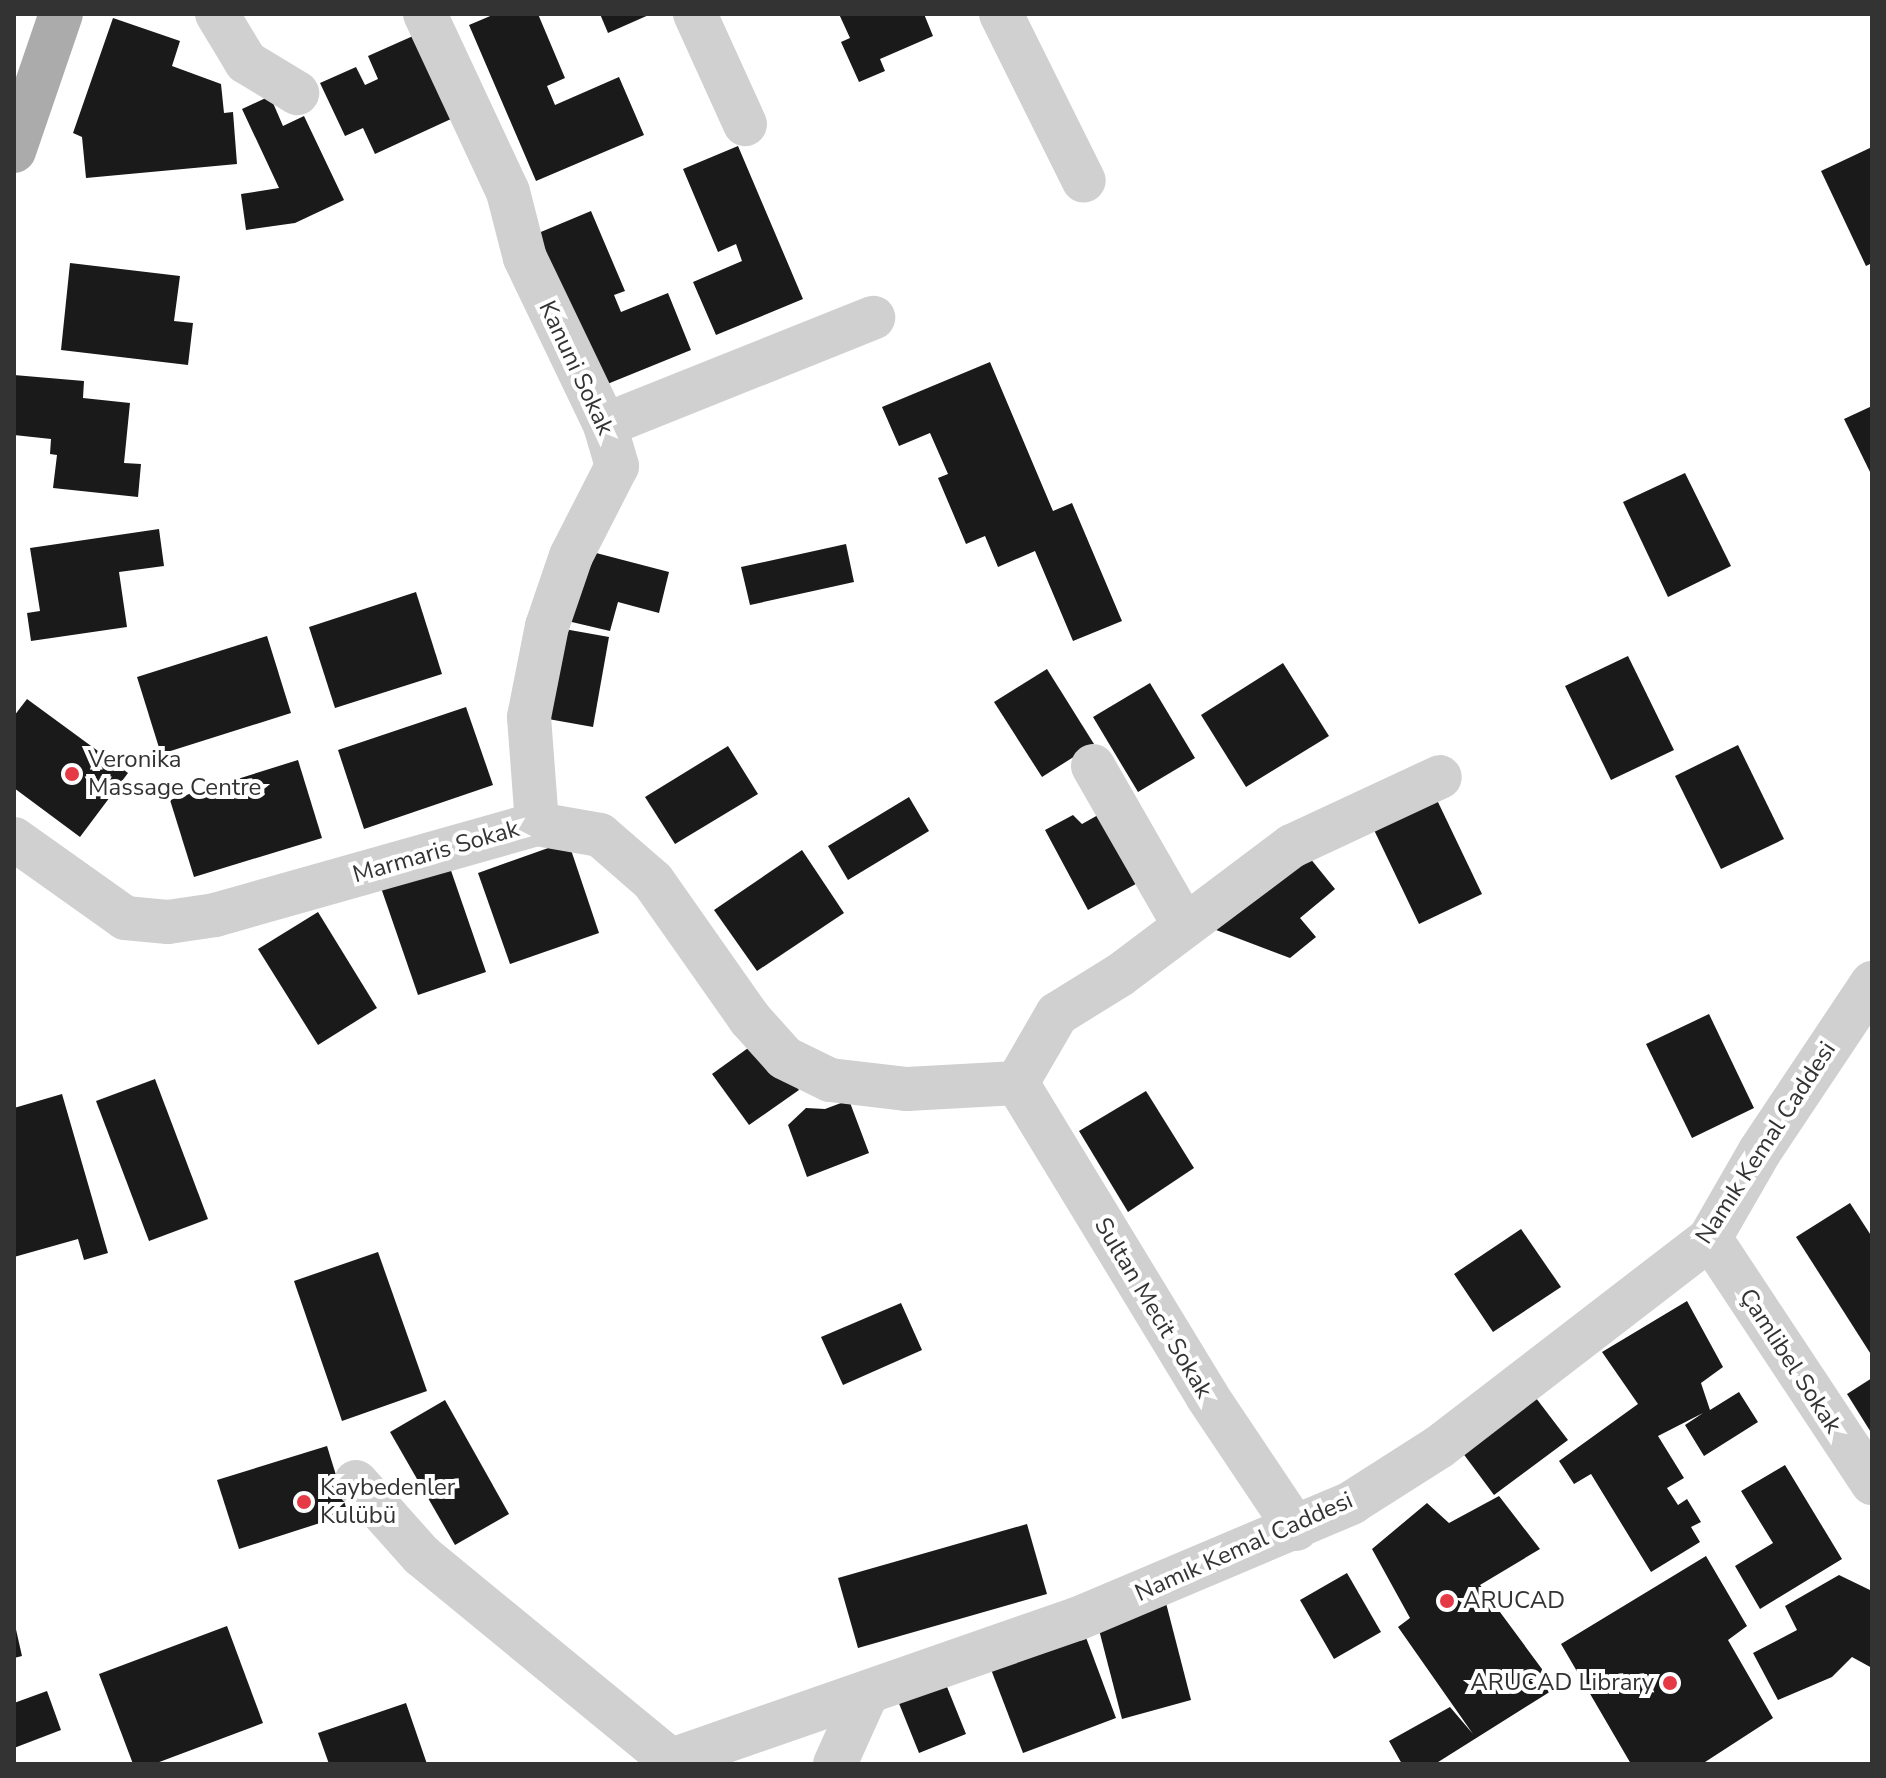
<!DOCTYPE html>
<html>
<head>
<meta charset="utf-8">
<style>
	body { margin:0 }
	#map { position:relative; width:1886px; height:1778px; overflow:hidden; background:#fff; font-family:"Nunito Sans",sans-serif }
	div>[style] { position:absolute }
	.building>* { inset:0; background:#1a1a1a }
	.minor>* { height:44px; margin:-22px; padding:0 22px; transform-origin:22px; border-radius:22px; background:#d0d0d0 }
	.major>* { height:44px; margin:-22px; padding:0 22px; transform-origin:22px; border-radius:22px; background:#ababab }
	.dots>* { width:22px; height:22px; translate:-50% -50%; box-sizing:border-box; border:4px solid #fff; border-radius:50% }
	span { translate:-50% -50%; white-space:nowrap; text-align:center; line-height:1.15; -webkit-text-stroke:8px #fff; paint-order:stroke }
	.street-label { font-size:24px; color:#333 }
	.poi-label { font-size:24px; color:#333 }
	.left { translate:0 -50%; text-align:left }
	.right { translate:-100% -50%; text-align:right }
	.frame { position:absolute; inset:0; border:16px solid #333; pointer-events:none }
</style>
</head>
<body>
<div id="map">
	<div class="building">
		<i style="clip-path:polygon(495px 14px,538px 14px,565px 78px,547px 86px,555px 105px,619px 77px,644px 135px,536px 181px,469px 25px)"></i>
		<i style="clip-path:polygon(600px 14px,651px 14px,608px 33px)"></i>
		<i style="clip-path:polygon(839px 14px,924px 14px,933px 36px,880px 59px,885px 71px,859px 82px,841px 42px,850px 38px)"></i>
		<i style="clip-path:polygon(113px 18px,180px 41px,172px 66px,221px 84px,224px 113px,233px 112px,237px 164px,86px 178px,82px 137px,73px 133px)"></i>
		<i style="clip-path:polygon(413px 36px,451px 119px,375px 154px,363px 128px,345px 136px,320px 83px,356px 67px,365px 85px,378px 79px,368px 56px)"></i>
		<i style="clip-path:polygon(270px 96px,283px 126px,304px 116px,344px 200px,295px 223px,246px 230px,241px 194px,279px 188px,242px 109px)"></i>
		<i style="clip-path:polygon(738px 146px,803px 299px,716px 335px,693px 282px,742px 261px,736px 244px,718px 252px,683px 169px)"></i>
		<i style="clip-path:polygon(1872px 147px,1872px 263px,1866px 266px,1821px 171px)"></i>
		<i style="clip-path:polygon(591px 211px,625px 291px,614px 295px,621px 312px,668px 293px,691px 350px,600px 387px,536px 234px)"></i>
		<i style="clip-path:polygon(70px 263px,180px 276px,174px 321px,193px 323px,188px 365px,61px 350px)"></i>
		<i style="clip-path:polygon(990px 362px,1053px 511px,1072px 503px,1122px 621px,1073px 641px,1035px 551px,998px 567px,985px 536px,966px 544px,938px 478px,948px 474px,930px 433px,899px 446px,882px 407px)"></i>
		<i style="clip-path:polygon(14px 375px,84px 381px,83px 398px,130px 403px,124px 463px,141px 464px,138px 497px,53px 488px,57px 455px,50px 454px,51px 439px,14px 435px)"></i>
		<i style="clip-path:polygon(1872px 406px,1872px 476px,1844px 419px)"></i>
		<i style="clip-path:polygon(1685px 473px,1731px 566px,1668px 597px,1623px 502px)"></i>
		<i style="clip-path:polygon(159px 529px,164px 566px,119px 572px,127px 627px,31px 641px,27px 613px,40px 611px,30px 548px)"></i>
		<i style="clip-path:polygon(846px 544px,854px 582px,750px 605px,741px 567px)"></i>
		<i style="clip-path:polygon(577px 548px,669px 572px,659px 613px,618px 602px,610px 631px,559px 619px)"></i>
		<i style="clip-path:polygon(416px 592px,442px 674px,335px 708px,309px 627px)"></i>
		<i style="clip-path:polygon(553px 627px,609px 637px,593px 727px,537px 717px)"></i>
		<i style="clip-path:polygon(267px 636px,291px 713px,161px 754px,137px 677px)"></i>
		<i style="clip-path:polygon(1628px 656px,1674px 750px,1611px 780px,1565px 686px)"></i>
		<i style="clip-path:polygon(1283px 663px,1329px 736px,1246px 787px,1201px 715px)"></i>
		<i style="clip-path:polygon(1047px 669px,1094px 744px,1042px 777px,994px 702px)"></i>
		<i style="clip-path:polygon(1150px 683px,1195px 758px,1138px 792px,1093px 717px)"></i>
		<i style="clip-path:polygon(27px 699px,128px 773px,80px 837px,14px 788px,14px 716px)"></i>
		<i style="clip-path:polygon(466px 707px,493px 785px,364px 829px,338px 750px)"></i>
		<i style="clip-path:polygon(1738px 745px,1784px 839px,1721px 869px,1675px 776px)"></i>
		<i style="clip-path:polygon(728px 746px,758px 794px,675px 844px,645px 797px)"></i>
		<i style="clip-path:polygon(298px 760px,322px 838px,194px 877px,170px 800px)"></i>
		<i style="clip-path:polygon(909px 797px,929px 831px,848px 880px,828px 846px)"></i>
		<i style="clip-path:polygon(1437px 800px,1482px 894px,1419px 924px,1374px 830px)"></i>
		<i style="clip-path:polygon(1107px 810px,1145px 879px,1088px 910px,1045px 830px,1073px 815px,1082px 824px)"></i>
		<i style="clip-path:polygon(568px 841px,599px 933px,510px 964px,478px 873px)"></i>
		<i style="clip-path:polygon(1301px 847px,1335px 889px,1300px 918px,1316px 937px,1290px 958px,1203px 925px)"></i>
		<i style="clip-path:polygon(802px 850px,844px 913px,757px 971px,714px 910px)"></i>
		<i style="clip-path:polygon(447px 859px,486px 972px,418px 995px,379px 882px)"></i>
		<i style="clip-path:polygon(318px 912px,377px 1008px,318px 1045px,258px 949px)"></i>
		<i style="clip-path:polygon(1709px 1014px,1754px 1108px,1692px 1138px,1646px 1044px)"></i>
		<i style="clip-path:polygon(762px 1038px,799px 1090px,749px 1125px,712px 1074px)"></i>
		<i style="clip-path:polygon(155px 1079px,208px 1219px,149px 1241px,96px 1101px)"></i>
		<i style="clip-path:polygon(1146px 1091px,1194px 1168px,1128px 1212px,1079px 1131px)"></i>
		<i style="clip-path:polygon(62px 1094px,108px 1253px,84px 1260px,78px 1239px,14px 1257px,14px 1108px)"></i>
		<i style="clip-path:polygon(849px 1100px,869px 1153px,807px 1177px,788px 1125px,806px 1108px,825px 1109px)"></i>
		<i style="clip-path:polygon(1850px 1203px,1872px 1237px,1872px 1356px,1796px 1237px)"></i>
		<i style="clip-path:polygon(1521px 1229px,1561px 1287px,1493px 1332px,1454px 1274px)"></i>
		<i style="clip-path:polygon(378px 1252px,427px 1391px,342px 1421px,294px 1281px)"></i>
		<i style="clip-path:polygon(1687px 1301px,1723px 1367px,1701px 1383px,1710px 1410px,1739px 1392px,1758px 1422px,1704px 1456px,1685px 1425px,1703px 1413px,1658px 1436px,1684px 1478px,1667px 1488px,1678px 1505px,1687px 1499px,1701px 1522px,1691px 1527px,1700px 1542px,1651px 1572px,1591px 1474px,1574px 1484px,1559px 1461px,1638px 1404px,1602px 1352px)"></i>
		<i style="clip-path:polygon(901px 1303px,922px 1350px,843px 1385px,821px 1337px)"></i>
		<i style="clip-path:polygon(1872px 1378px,1872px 1434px,1847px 1394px)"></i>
		<i style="clip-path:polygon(1536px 1398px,1568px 1440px,1494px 1495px,1462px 1452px)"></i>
		<i style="clip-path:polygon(445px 1400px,509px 1514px,455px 1545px,390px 1432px)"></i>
		<i style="clip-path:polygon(327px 1446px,348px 1514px,239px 1549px,217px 1480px)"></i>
		<i style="clip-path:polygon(1785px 1465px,1842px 1559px,1760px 1609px,1735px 1566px,1773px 1543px,1741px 1491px)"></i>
		<i style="clip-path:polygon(1499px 1496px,1540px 1549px,1480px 1585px,1556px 1688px,1435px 1764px,1402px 1764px,1389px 1741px,1450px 1707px,1473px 1734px,1398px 1627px,1410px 1618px,1372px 1549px,1427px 1503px,1449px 1523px)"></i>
		<i style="clip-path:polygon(1027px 1524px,1047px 1594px,858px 1648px,838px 1578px)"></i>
		<i style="clip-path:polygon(1706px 1556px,1747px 1626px,1728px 1640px,1773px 1718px,1702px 1764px,1631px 1764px,1561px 1644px)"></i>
		<i style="clip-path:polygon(1347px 1573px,1381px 1632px,1334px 1659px,1300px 1600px)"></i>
		<i style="clip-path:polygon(1839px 1575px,1872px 1591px,1872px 1668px,1852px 1657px,1832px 1677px,1778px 1700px,1753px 1653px,1797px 1630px,1785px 1606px)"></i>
		<i style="clip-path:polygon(1166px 1603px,1191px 1700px,1122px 1719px,1097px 1622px)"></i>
		<i style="clip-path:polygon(1081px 1624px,1116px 1718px,1023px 1753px,987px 1659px)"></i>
		<i style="clip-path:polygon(15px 1625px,22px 1656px,14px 1658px,14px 1626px)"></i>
		<i style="clip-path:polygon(227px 1626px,263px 1723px,154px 1764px,133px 1764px,99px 1674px)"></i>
		<i style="clip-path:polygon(941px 1672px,966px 1734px,919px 1753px,894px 1691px)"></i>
		<i style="clip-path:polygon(47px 1691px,61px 1730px,14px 1748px,14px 1703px)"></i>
		<i style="clip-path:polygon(406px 1703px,427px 1764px,329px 1764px,318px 1733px)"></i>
	</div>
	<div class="minor">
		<i style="left:217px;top:14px;width:56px;rotate:58.9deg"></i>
		<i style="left:246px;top:62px;width:60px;rotate:31.3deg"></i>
		<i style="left:425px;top:14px;width:196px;rotate:65deg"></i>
		<i style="left:508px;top:192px;width:68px;rotate:75.6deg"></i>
		<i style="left:525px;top:258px;width:185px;rotate:64.4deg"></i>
		<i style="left:605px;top:425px;width:43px;rotate:73.7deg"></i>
		<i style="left:617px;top:466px;width:101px;rotate:117.1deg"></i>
		<i style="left:571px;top:556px;width:74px;rotate:108.9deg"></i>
		<i style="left:547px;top:626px;width:93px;rotate:101.2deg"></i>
		<i style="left:529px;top:717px;width:107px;rotate:85.7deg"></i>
		<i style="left:695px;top:14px;width:121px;rotate:65.6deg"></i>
		<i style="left:1001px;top:14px;width:186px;rotate:63.6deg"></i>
		<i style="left:605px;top:425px;width:289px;rotate:-21.8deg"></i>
		<i style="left:1093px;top:766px;width:183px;rotate:60.2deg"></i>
		<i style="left:14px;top:839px;width:136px;rotate:35.4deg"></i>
		<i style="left:125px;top:918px;width:43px;rotate:5.3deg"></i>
		<i style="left:168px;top:922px;width:48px;rotate:-8.5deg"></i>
		<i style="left:215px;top:915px;width:335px;rotate:-15.8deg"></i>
		<i style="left:537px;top:824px;width:64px;rotate:9.9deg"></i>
		<i style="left:600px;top:835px;width:70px;rotate:41deg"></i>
		<i style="left:653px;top:881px;width:169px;rotate:54.9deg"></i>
		<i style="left:750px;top:1019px;width:52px;rotate:48.1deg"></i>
		<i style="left:785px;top:1058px;width:50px;rotate:26.1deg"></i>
		<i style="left:830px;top:1080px;width:78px;rotate:6.7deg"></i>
		<i style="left:907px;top:1089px;width:110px;rotate:-3.1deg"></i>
		<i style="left:1017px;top:1083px;width:80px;rotate:-59.9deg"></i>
		<i style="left:1057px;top:1014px;width:74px;rotate:-31.8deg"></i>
		<i style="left:1120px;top:975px;width:215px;rotate:-36.9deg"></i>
		<i style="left:1292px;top:846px;width:163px;rotate:-25deg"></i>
		<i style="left:1017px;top:1083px;width:366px;rotate:58.7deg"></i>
		<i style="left:1207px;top:1396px;width:160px;rotate:56.2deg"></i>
		<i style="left:1710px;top:1238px;width:294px;rotate:56.5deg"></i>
		<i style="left:356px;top:1482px;width:98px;rotate:48.3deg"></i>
		<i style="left:421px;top:1555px;width:323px;rotate:39.4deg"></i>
		<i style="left:660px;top:1764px;width:441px;rotate:-19.2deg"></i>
		<i style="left:1077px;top:1619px;width:298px;rotate:-22.9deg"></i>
		<i style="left:1351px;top:1503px;width:104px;rotate:-32.5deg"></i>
		<i style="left:1439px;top:1447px;width:342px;rotate:-37.6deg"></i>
		<i style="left:1710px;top:1238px;width:100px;rotate:-60.1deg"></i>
		<i style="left:1760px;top:1151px;width:202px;rotate:-56.3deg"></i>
		<i style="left:835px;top:1764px;width:76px;rotate:-65.8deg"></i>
	</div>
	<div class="major">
		<i style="left:14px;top:151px;width:145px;rotate:-71.1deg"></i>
	</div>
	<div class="dots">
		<i style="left:72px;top:774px;background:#e63946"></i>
		<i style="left:304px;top:1502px;background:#e63946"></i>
		<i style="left:1447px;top:1601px;background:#e63946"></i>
		<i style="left:1670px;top:1683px;background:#e63946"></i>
	</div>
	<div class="street-label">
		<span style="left:576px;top:368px;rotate:65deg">Kanuni Sokak</span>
		<span style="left:436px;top:852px;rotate:-16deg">Marmaris Sokak</span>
		<span style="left:1766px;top:1143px;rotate:-57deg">Namık Kemal Caddesi</span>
		<span style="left:1153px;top:1308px;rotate:59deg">Sultan Mecit Sokak</span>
		<span style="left:1790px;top:1361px;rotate:57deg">Çamlibel Sokak</span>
		<span style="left:1244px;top:1547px;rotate:-24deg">Namık Kemal Caddesi</span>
	</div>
	<div class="poi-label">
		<span class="left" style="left:88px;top:774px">Veronika<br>Massage Centre</span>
		<span class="left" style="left:320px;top:1502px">Kaybedenler<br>Kulübü</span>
		<span class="left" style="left:1463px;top:1601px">ARUCAD</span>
		<span class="right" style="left:1654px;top:1683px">ARUCAD Library</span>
	</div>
	<div class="frame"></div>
</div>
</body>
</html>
